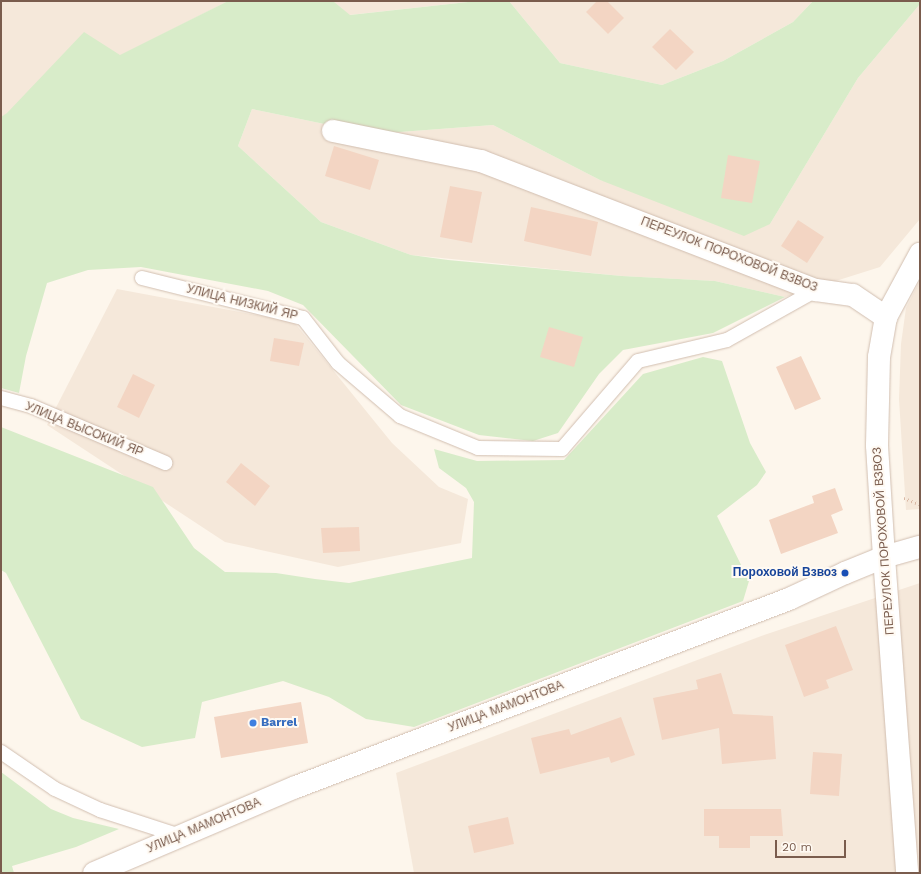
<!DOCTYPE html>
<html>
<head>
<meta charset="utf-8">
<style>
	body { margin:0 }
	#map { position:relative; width:921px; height:874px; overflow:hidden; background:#fdf6ec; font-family:"Work Sans",sans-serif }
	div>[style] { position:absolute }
	.residential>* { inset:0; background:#f5e8da }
	.green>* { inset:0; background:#d8ecc9 }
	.building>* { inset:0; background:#f3d5c3 }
	.path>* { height:2.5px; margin-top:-1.25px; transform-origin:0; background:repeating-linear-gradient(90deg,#d9b8a5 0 1px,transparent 0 4px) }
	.roads { filter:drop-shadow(0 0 1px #d1beb0) drop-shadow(0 0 1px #d1beb0) }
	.service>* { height:14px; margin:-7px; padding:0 7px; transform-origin:7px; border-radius:7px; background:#fff }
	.minor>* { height:22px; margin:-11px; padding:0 11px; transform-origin:11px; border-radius:11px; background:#fff }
	.tertiary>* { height:22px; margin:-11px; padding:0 11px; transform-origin:11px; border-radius:11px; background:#fff }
	.secondary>* { height:22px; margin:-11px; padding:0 11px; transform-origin:11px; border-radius:11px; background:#fff }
	.dots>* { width:11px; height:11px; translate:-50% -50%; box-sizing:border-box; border:2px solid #fffaf3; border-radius:50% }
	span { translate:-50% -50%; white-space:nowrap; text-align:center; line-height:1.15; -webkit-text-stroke:4px #fffaf3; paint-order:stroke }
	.street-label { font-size:12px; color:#7a5c4d }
	.transit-label { font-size:12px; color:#164399; font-weight:700 }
	.right { translate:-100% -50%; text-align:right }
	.shop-label { font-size:12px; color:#366cbe; font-weight:700 }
	.left { translate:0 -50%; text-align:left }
	.frame { position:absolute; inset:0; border:2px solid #7a5c4d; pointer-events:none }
	.scale { position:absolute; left:775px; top:840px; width:71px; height:18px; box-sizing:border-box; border:2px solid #7a5c4d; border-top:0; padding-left:5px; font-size:12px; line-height:14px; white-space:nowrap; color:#7a5c4d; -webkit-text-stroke:3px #fffaf3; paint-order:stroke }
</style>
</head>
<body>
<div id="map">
	<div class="residential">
		<i style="clip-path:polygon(1px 1px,228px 1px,1px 117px)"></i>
		<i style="clip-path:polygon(333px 1px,477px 1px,349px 15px)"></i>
		<i style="clip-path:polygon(509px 1px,813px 1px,793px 22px,723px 61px,662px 85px,560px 63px)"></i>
		<i style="clip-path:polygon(920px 4px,920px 219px,880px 267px,785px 297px,715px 281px,622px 276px,411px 255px,321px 222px,238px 146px,252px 109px,373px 134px,493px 125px,600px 180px,770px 224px,858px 78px)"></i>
		<i style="clip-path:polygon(920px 280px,920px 509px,906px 510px,899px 399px,901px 344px,906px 308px)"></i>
		<i style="clip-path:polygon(117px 289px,294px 322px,392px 443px,439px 487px,468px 499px,461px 543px,338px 567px,225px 542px,47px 425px)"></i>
		<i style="clip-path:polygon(920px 583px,920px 873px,414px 873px,396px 773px,764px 635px)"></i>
	</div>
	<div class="green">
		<i style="clip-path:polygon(228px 1px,333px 1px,350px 15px,477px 1px,509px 1px,560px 63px,662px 85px,723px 61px,793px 22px,813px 1px,920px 1px,920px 4px,858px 78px,770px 224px,744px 236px,600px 180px,493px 125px,373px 134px,252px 109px,238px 146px,321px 222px,411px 255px,448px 260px,622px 276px,715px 281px,785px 297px,713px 333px,623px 350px,599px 374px,558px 433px,533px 441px,479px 435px,401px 405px,303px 305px,268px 291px,141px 267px,88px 270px,47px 283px,26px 356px,19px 393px,1px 388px,1px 117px,7px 113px,84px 32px,120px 55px)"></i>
		<i style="clip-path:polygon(703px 357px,722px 361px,750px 443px,766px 472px,757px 485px,717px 516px,749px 581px,743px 601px,414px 727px,366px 719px,329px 697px,283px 681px,202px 702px,195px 738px,142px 747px,81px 719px,6px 573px,1px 570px,1px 427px,153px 487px,194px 548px,225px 572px,276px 573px,315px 579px,349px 583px,472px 558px,474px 502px,466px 488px,439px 468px,434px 449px,477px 461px,564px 460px,643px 374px)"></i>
		<i style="clip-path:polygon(1px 772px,51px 809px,73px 818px,119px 829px,76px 847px,12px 866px,14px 873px,1px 873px)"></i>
	</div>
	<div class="building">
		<i style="clip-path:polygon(597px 1px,607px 1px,624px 18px,608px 34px,586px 12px)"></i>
		<i style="clip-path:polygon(670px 29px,694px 52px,676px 70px,652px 47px)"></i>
		<i style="clip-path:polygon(334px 146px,379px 160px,370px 190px,325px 176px)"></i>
		<i style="clip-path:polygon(728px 155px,760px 161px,752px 203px,721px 198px)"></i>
		<i style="clip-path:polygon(450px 186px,482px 192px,472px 243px,440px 237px)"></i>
		<i style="clip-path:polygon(531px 207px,598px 222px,591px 256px,524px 241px)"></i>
		<i style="clip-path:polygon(798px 220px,824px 237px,807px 263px,781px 246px)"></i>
		<i style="clip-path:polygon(549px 327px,583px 337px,574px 367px,540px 357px)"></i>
		<i style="clip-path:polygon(274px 338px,304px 343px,299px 366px,270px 361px)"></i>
		<i style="clip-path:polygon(801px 356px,821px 399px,795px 410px,776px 367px)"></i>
		<i style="clip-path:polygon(133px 374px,155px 385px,139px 418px,117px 407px)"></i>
		<i style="clip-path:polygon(241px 463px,270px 486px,255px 506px,226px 482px)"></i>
		<i style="clip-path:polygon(835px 488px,843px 510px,831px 515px,838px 533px,781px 554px,769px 520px,814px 503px,812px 496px)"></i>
		<i style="clip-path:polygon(359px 527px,360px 551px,323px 553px,321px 528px)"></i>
		<i style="clip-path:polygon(836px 626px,853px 670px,826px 680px,829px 688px,804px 697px,785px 645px)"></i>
		<i style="clip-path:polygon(721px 673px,733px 714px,773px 716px,776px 759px,722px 764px,719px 728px,662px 740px,653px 698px,698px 689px,696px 680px)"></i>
		<i style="clip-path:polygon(301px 702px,308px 743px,221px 758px,214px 717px)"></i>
		<i style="clip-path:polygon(621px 717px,635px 755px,611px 763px,609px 757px,540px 774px,531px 738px,569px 729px,571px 735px)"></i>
		<i style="clip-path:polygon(813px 752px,842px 754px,839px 796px,810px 794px)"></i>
		<i style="clip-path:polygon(704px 809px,781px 809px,783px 836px,750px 836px,750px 848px,719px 848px,719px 836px,704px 836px)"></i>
		<i style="clip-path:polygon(508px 817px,514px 844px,474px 853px,468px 826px)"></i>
	</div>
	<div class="path">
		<i style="left:904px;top:498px;width:17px;rotate:21deg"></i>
	</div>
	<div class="roads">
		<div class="service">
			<i style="left:142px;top:278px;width:166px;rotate:14deg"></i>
			<i style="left:303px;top:318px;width:57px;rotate:52.1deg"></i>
			<i style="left:338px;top:363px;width:82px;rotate:40.5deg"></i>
			<i style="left:400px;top:416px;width:84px;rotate:22.3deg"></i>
			<i style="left:478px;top:448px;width:84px;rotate:0.7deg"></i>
			<i style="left:562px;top:449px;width:116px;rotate:-49.2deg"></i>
			<i style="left:638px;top:361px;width:91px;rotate:-13.3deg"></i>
			<i style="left:727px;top:340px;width:102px;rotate:-29.3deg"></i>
			<i style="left:1px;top:398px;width:31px;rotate:15deg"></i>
			<i style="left:31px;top:406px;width:146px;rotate:23deg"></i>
			<i style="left:1px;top:752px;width:65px;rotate:34.4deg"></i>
			<i style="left:55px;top:789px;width:50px;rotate:25deg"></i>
			<i style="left:100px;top:810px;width:84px;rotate:18deg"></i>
		</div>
		<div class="minor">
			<i style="left:333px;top:131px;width:151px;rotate:11.5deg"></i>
			<i style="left:481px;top:161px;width:359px;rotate:21.1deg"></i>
			<i style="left:816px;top:290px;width:37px;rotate:8deg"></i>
			<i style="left:853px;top:295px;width:40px;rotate:34deg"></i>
			<i style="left:884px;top:557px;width:317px;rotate:85.8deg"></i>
		</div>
		<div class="tertiary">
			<i style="left:884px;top:557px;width:112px;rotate:-93.6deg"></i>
			<i style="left:877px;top:445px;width:88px;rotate:-88.7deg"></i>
			<i style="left:879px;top:357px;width:41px;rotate:-80.1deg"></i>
			<i style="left:886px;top:317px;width:72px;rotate:-61.6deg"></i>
		</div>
		<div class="secondary">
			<i style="left:94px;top:873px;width:220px;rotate:-23.1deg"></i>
			<i style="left:296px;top:787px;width:528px;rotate:-20.87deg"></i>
			<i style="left:789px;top:599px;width:62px;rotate:-24.9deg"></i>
			<i style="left:845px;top:573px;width:42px;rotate:-22.3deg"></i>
			<i style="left:884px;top:557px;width:37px;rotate:-16deg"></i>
		</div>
	</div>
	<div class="dots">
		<i style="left:845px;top:573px;background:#1a4fb4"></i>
		<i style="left:253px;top:723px;background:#3f7fe0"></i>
	</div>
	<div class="street-label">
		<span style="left:729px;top:255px;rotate:21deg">ПЕРЕУЛОК ПОРОХОВОЙ ВЗВОЗ</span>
		<span style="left:242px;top:303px;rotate:14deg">УЛИЦА НИЗКИЙ ЯР</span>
		<span style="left:84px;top:430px;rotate:22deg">УЛИЦА ВЫСОКИЙ ЯР</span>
		<span style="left:884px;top:541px;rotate:-94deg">ПЕРЕУЛОК ПОРОХОВОЙ ВЗВОЗ</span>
		<span style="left:506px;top:707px;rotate:-21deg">УЛИЦА МАМОНТОВА</span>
		<span style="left:204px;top:826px;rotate:-23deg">УЛИЦА МАМОНТОВА</span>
	</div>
	<div class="transit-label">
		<span class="right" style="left:837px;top:573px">Пороховой Взвоз</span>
	</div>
	<div class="shop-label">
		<span class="left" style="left:261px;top:723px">Barrel</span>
	</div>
	<div class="frame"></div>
	<div class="scale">20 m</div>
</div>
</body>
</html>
